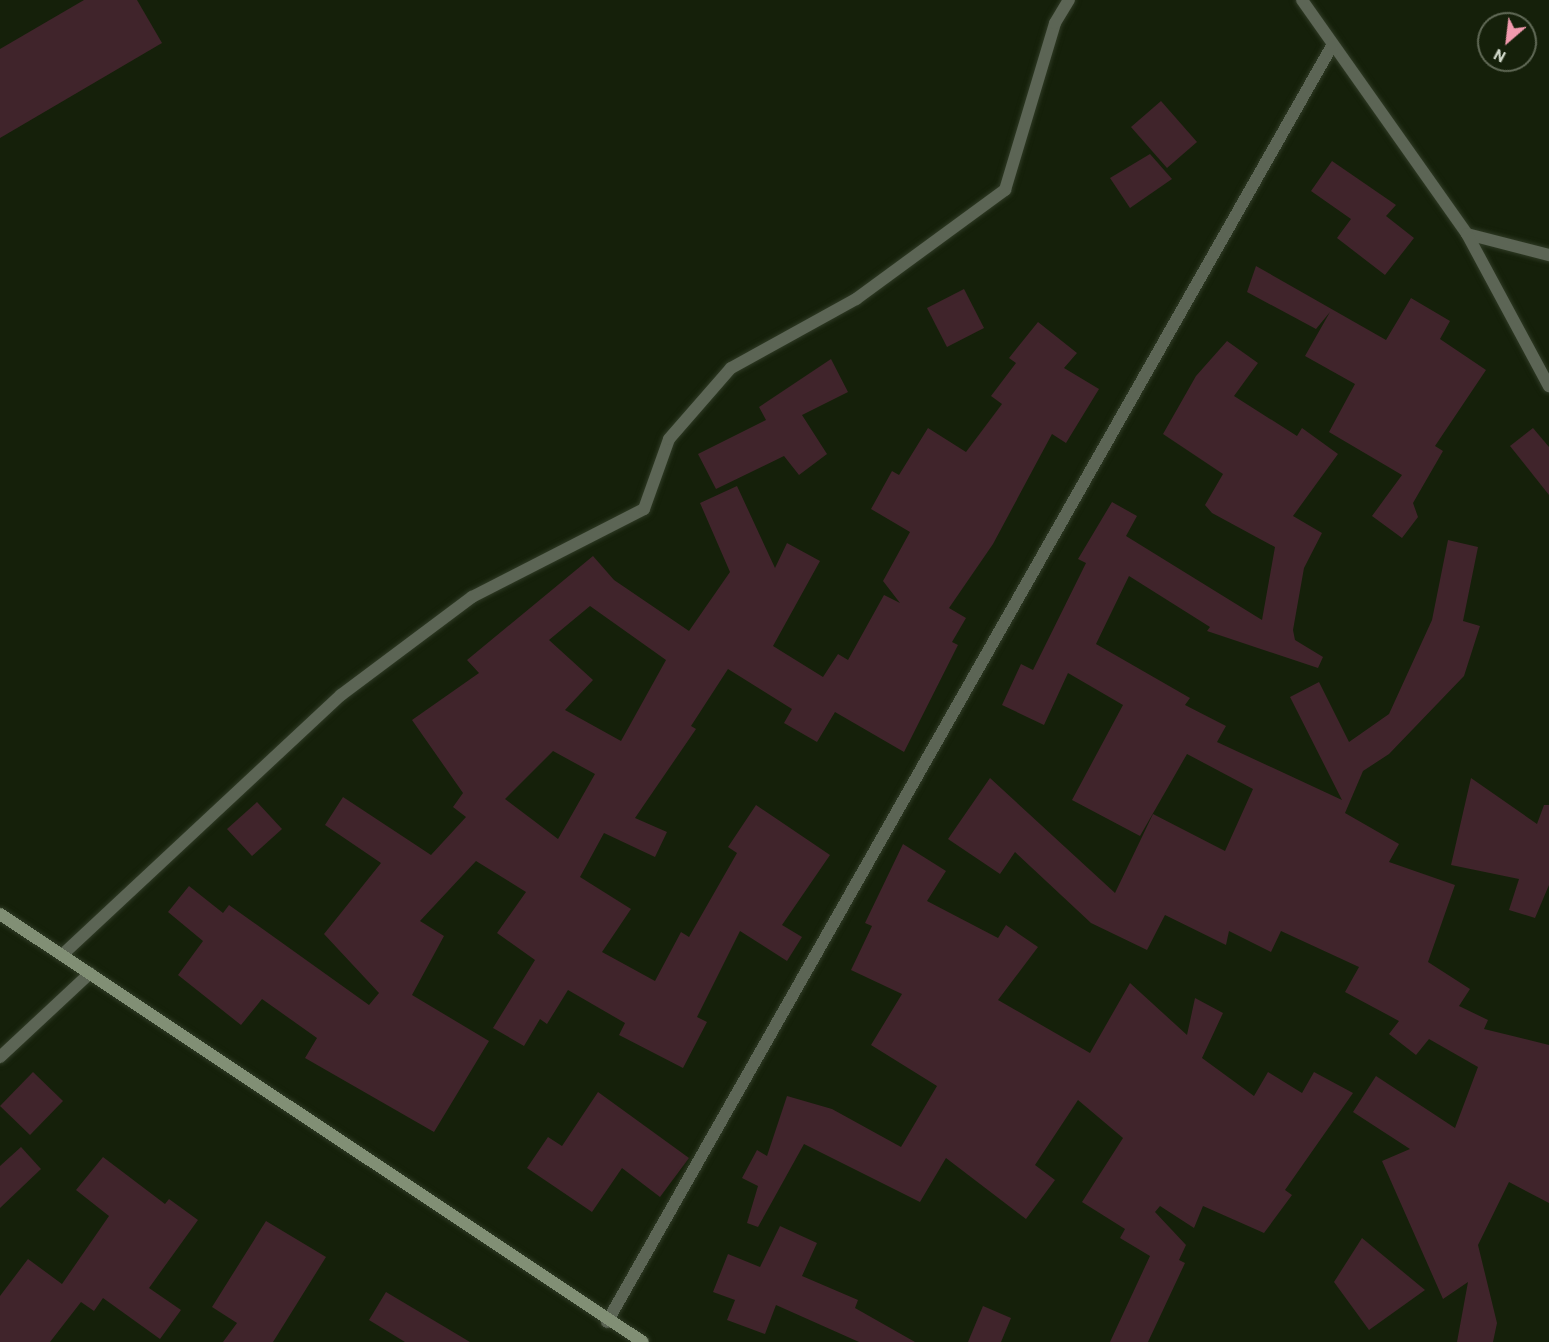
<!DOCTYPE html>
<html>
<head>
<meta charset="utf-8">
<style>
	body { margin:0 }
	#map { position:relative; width:1549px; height:1342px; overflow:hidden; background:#15200a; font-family:Barlow,sans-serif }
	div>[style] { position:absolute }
	.building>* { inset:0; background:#40242b }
	.roads { filter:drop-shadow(0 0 2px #2f3a25) drop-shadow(0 0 2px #2f3a25) }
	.street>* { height:12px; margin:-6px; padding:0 6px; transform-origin:6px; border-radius:6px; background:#5c6555 }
	.secondary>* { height:12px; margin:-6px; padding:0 6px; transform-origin:6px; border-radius:6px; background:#818f75 }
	span { translate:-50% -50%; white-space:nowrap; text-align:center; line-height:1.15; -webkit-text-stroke:4.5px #15200a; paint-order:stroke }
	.north { position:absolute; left:1477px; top:12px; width:60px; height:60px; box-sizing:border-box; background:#15200a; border:2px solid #616a57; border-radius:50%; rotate:208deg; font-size:16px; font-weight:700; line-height:24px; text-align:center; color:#d2d9cb }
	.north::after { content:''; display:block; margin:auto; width:21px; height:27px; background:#f29aae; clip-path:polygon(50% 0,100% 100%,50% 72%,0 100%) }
</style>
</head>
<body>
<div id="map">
	<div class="building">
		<i style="clip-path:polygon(84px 0,137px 0,162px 43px,0 138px,0 49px)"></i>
		<i style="clip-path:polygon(1161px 101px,1197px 142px,1167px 168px,1131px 127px)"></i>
		<i style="clip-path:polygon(1150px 154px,1172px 179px,1130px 208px,1110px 178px)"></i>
		<i style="clip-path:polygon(1332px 161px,1396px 205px,1386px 216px,1414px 238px,1385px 275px,1337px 238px,1351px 219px,1311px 191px)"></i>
		<i style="clip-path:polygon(1256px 266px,1386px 340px,1411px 298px,1450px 321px,1440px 339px,1486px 370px,1435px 446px,1443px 451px,1413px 503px,1418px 517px,1402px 538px,1372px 516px,1402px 475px,1329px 432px,1355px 384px,1305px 356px,1330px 312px,1316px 329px,1247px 292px)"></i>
		<i style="clip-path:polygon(964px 289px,984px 328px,947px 347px,927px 308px)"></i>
		<i style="clip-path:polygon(evenodd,1038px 322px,1077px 353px,1064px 368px,1099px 389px,1066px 443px,1052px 434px,993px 544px,949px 608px,966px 618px,952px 642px,958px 645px,904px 752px,835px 712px,817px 742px,784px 723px,792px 709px,728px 669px,691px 726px,696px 729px,635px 818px,667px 832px,655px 857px,604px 833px,580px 877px,631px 909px,602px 952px,655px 981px,681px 932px,689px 937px,737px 853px,728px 847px,756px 805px,830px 855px,782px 925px,802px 937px,787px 961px,740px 931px,697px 1017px,707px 1022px,683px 1068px,619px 1035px,625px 1023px,568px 990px,547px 1024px,540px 1019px,524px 1046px,493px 1028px,535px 960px,497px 933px,526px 892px,476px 861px,420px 921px,444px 936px,412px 995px,489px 1041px,434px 1132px,305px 1058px,317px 1038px,262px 999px,241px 1025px,178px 975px,203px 941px,168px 912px,189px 886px,223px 913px,229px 905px,369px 1005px,379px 993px,324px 934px,381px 863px,325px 825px,343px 797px,431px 855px,466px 817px,453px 807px,463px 793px,412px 720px,479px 673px,467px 660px,593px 556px,614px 580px,689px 631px,730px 572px,700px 503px,737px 486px,775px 568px,787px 543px,820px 561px,773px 646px,823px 677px,838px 654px,848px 660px,884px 595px,900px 603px,883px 581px,910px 532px,871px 509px,892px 471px,899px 475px,928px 428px,966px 452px,1002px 404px,991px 396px,1016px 363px,1009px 358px,1038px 322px,590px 606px,666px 660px,621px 741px,565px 710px,593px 680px,549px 640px,590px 606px,1038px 322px,553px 751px,595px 774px,558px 839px,505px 799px,553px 751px)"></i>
		<i style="clip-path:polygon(1227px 341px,1258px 363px,1234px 396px,1297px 436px,1302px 428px,1338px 454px,1293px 516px,1322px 533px,1304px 568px,1293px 630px,1295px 640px,1323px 657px,1318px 668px,1207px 631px,1210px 627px,1129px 576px,1096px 644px,1190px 698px,1185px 705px,1226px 726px,1217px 742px,1342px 800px,1290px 697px,1319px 682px,1349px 742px,1389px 714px,1432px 620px,1448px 540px,1478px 547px,1463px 621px,1480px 626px,1464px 676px,1389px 754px,1363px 771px,1345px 813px,1399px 844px,1389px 862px,1455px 885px,1428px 962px,1470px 989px,1459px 1006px,1488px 1020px,1484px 1029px,1549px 1045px,1549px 1203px,1509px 1182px,1478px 1245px,1497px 1323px,1493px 1342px,1457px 1342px,1468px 1282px,1443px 1299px,1382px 1161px,1410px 1149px,1353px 1112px,1376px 1076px,1455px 1128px,1478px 1067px,1429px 1039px,1416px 1055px,1389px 1034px,1399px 1021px,1345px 992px,1359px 967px,1281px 931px,1271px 952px,1229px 931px,1226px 945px,1165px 915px,1147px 950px,1091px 923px,1015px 852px,1000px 874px,948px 839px,990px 778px,1115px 893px,1153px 814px,1225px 851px,1253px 789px,1187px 754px,1140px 836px,1072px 800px,1123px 705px,1068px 673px,1044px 725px,1002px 705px,1021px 664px,1033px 670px,1086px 563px,1078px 559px,1112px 502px,1137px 516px,1126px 536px,1262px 620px,1275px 547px,1212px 513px,1205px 505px,1223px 474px,1163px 434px,1196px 376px)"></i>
		<i style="clip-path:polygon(831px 359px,848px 392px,802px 415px,827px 454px,799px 475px,784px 456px,716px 489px,698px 454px,766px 420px,759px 407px)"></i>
		<i style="clip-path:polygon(1533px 428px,1549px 447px,1549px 495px,1510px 446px)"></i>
		<i style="clip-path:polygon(1471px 778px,1537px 824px,1544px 805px,1549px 805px,1549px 885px,1535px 918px,1509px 910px,1519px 879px,1451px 865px)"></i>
		<i style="clip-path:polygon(257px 802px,282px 829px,252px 856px,227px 829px)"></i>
		<i style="clip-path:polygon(903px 844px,946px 871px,927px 901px,998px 938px,1006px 925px,1038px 947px,998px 1000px,1090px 1053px,1130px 983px,1187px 1035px,1195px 998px,1223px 1013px,1202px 1058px,1254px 1096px,1268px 1072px,1302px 1093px,1314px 1072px,1353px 1093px,1285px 1190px,1292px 1195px,1264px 1233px,1203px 1206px,1194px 1228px,1160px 1206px,1155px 1212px,1186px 1245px,1179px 1260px,1185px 1263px,1148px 1342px,1110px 1342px,1150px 1256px,1120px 1238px,1125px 1229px,1082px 1202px,1123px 1138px,1078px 1100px,1035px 1165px,1055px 1180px,1026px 1219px,946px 1158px,920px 1202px,804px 1144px,758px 1227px,747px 1223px,758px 1186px,742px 1178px,757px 1150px,767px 1156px,787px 1096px,832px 1109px,901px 1147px,937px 1086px,871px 1045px,902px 994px,851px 970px,872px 926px,865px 923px)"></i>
		<i style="clip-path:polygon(33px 1072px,63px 1101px,30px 1135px,0 1106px)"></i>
		<i style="clip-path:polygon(598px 1092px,689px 1158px,660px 1197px,622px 1168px,592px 1212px,527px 1168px,548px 1137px,562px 1146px)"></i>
		<i style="clip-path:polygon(21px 1147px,41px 1169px,0 1208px,0 1166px)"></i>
		<i style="clip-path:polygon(103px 1157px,165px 1204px,169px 1199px,198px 1220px,149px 1288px,181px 1310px,160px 1339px,103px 1298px,94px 1311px,81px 1302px,50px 1342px,0 1342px,0 1296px,28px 1259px,62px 1284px,109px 1216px,76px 1190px)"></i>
		<i style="clip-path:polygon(266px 1221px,326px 1257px,273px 1342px,223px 1342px,237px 1323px,212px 1307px)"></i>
		<i style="clip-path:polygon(780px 1226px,817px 1243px,802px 1276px,858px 1300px,855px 1308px,915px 1342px,859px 1342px,776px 1305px,765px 1334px,727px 1320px,735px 1300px,713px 1292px,728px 1254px,760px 1267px)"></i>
		<i style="clip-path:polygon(1362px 1238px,1425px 1290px,1369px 1330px,1334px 1282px)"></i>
		<i style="clip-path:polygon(386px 1292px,470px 1342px,405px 1342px,369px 1320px)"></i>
		<i style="clip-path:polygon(983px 1306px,1011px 1318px,1001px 1342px,968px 1342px)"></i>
	</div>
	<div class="roads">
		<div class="street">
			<i style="left:1302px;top:0;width:286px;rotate:54.8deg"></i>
			<i style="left:1467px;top:234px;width:85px;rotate:14.4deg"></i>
			<i style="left:1467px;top:234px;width:173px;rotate:61.7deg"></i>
			<i style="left:62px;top:955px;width:381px;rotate:-43deg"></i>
			<i style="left:341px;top:695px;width:164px;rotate:-36.8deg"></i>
			<i style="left:472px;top:597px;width:193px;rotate:-27.1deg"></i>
			<i style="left:644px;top:509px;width:74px;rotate:-70.3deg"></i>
			<i style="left:669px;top:439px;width:94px;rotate:-48.9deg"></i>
			<i style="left:731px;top:368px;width:143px;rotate:-28.9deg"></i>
			<i style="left:856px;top:299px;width:185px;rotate:-36.2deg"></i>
			<i style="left:1005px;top:190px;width:174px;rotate:-73.3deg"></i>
			<i style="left:1055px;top:23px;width:27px;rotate:-59deg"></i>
			<i style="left:0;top:1057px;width:123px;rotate:-43deg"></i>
			<i style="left:607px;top:1322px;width:1468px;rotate:-60.4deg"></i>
		</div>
		<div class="secondary">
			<i style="left:0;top:914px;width:772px;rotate:33.65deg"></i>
		</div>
	</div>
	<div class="north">N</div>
</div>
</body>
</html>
